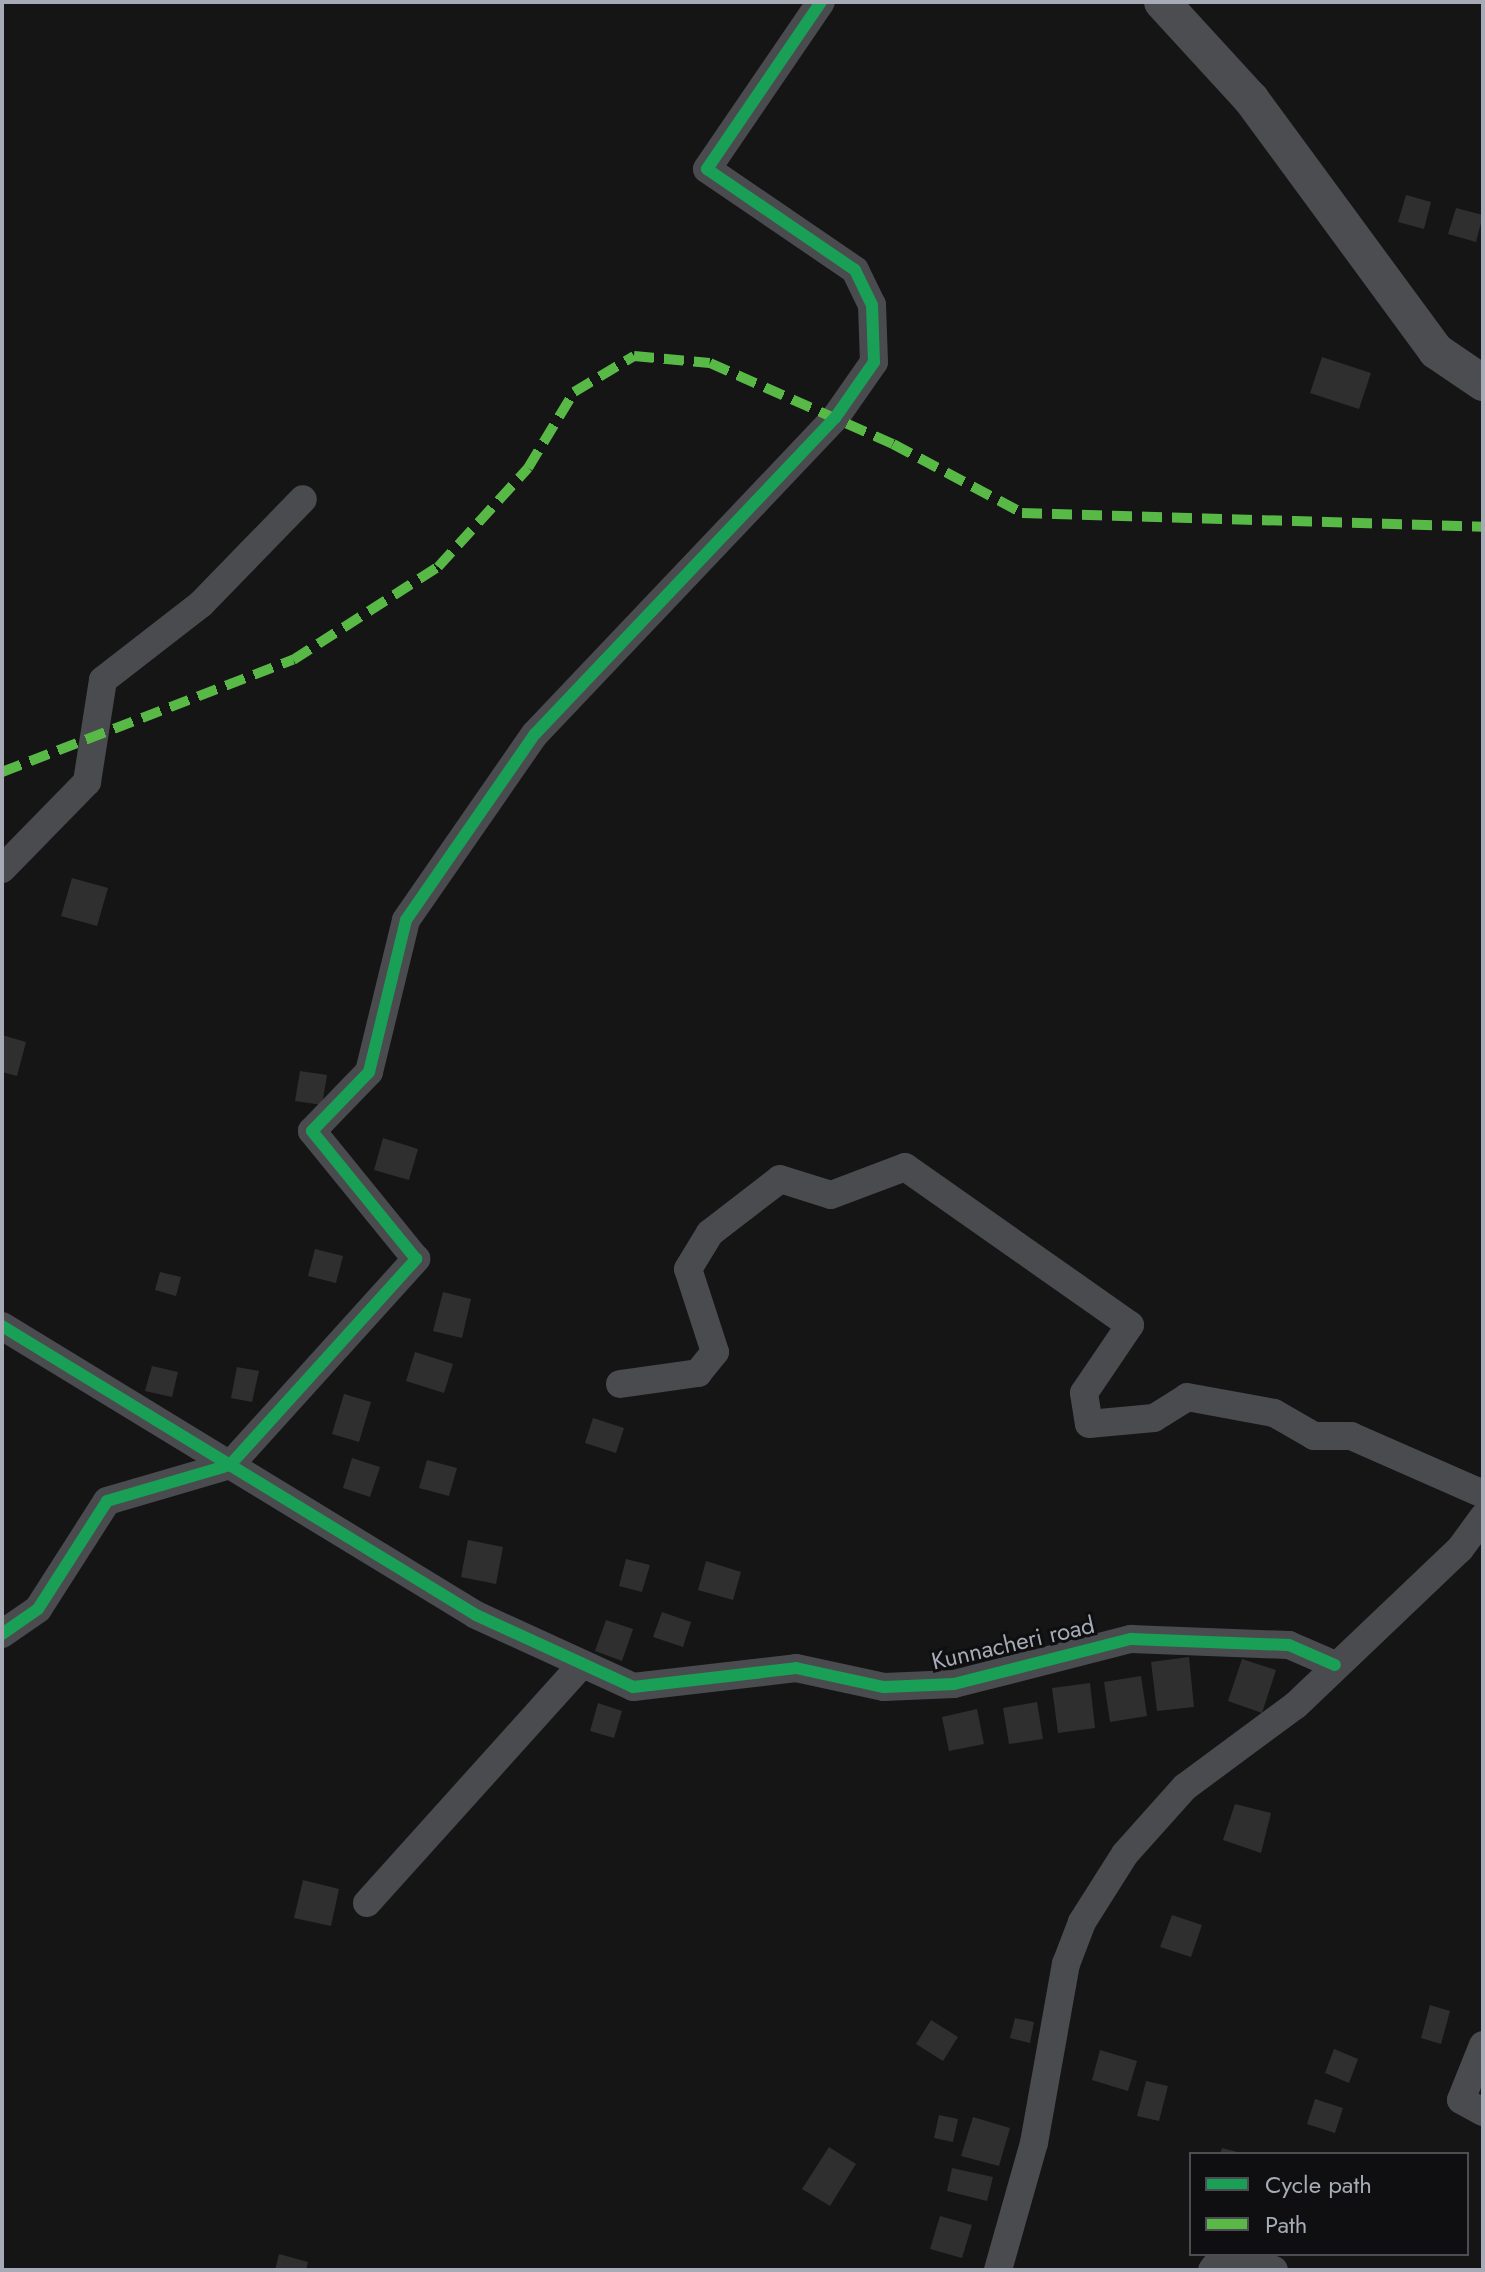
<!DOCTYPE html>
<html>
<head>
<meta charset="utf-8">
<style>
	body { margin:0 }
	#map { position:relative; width:1485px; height:2272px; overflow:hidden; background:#151515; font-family:Jost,sans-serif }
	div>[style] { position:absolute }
	.building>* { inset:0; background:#2f2f30 }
	.minor>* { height:28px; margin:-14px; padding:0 14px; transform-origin:14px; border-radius:14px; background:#4a4b4e }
	.major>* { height:36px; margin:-18px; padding:0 18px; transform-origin:18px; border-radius:18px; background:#4c4d50 }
	.quiet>* { height:10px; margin-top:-5px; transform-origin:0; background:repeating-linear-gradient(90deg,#58b947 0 20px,transparent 0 30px) }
	.cycleway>* { height:12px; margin:-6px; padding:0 6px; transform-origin:6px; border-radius:6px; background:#1a9f57 }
	span { translate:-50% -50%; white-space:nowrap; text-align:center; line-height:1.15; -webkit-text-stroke:6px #0f0f11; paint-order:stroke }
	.street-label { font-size:24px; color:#a7abb5 }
	.frame { position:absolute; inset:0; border:4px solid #a7abb5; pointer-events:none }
	.legend { position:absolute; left:1189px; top:2152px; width:280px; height:104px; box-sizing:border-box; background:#0f0f11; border:2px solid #4c4d53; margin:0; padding:10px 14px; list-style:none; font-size:24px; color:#a7abb5 }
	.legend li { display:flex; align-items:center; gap:16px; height:40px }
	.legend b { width:40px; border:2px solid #4c4d53 }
</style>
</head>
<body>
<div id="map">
	<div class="building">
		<i style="clip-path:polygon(1406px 195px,1431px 202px,1424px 229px,1398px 222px)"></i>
		<i style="clip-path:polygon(1456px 208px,1483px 215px,1476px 242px,1448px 234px)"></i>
		<i style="clip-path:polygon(1322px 357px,1371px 373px,1359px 409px,1310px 393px)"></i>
		<i style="clip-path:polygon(72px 878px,108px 888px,97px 926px,61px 916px)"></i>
		<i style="clip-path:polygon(2px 1035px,26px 1042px,17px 1076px,2px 1072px)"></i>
		<i style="clip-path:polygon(300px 1071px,327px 1075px,322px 1105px,295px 1101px)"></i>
		<i style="clip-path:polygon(383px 1138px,418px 1149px,409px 1180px,374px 1170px)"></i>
		<i style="clip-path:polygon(315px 1249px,343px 1256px,336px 1283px,308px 1276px)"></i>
		<i style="clip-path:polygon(160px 1272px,181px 1277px,176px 1296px,155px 1290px)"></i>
		<i style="clip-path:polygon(443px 1292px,471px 1299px,462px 1338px,433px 1331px)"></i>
		<i style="clip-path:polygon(415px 1352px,453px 1364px,444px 1393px,406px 1381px)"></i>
		<i style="clip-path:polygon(152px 1366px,178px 1372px,172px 1397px,145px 1391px)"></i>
		<i style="clip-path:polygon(237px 1367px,259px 1371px,252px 1402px,231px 1398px)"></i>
		<i style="clip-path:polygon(344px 1394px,371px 1402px,359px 1442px,332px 1434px)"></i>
		<i style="clip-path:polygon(593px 1418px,624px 1428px,616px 1453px,585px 1443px)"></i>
		<i style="clip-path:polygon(352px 1458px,380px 1467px,370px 1497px,343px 1488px)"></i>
		<i style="clip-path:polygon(427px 1460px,457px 1468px,449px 1496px,419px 1488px)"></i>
		<i style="clip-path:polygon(468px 1540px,503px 1547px,496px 1584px,461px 1577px)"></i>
		<i style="clip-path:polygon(626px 1559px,650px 1565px,642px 1592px,619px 1586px)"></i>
		<i style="clip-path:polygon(706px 1561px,741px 1572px,733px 1600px,698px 1590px)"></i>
		<i style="clip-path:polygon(662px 1612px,691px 1622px,683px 1647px,653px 1637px)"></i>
		<i style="clip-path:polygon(606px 1620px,633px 1629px,622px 1661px,595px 1651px)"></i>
		<i style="clip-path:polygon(1189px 1657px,1194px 1707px,1157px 1711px,1151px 1662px)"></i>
		<i style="clip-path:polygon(1242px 1659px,1276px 1670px,1262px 1713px,1228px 1701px)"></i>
		<i style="clip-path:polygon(1141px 1676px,1147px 1716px,1110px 1722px,1104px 1682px)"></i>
		<i style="clip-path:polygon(1090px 1683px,1095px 1728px,1058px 1733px,1052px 1688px)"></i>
		<i style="clip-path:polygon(1037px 1702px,1043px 1739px,1009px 1744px,1003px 1708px)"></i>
		<i style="clip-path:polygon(598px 1703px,622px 1711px,614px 1738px,590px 1731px)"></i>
		<i style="clip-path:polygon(977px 1709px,984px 1744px,949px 1751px,942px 1717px)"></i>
		<i style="clip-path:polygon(1235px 1804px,1271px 1813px,1261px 1853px,1223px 1840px)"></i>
		<i style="clip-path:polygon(303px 1880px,339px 1889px,331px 1926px,294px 1918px)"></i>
		<i style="clip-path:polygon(1172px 1915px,1202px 1925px,1191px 1957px,1160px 1947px)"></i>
		<i style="clip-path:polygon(1430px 2005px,1450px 2011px,1441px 2044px,1421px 2038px)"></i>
		<i style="clip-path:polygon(1015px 2018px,1034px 2022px,1030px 2043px,1010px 2038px)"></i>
		<i style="clip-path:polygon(931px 2020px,958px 2037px,943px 2061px,916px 2044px)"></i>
		<i style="clip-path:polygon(1334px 2049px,1358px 2059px,1349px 2083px,1325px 2073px)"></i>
		<i style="clip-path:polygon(1100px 2050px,1137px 2061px,1128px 2091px,1092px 2080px)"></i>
		<i style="clip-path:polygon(1146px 2081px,1168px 2086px,1159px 2121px,1137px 2116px)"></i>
		<i style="clip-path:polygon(1315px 2099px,1343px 2108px,1335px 2133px,1307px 2124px)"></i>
		<i style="clip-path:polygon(939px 2115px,958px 2119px,953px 2142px,934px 2138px)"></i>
		<i style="clip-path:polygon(973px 2117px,1010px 2128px,999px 2166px,961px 2156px)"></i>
		<i style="clip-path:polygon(829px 2147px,856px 2164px,830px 2206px,802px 2189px)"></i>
		<i style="clip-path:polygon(1222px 2148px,1241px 2153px,1241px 2154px,1220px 2154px)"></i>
		<i style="clip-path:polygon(952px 2168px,993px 2177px,987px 2201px,947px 2191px)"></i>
		<i style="clip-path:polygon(940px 2216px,972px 2225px,962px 2258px,930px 2249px)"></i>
		<i style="clip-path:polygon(279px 2254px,308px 2262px,306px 2270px,275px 2270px)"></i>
	</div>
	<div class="minor">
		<i style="left:2px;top:869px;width:122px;rotate:-45.7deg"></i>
		<i style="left:87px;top:782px;width:103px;rotate:-81.1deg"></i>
		<i style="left:103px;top:680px;width:124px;rotate:-37.8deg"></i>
		<i style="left:201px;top:604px;width:146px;rotate:-45.8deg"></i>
		<i style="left:2px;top:1326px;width:555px;rotate:31.37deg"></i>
		<i style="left:476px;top:1615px;width:173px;rotate:24.6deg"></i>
		<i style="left:633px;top:1687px;width:164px;rotate:-6.6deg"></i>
		<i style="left:796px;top:1668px;width:90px;rotate:12.2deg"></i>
		<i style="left:884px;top:1687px;width:70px;rotate:-2.5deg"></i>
		<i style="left:954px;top:1684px;width:183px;rotate:-14.3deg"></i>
		<i style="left:1131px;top:1639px;width:158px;rotate:2.2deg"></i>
		<i style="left:1289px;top:1645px;width:50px;rotate:23.5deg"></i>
		<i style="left:620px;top:1384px;width:79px;rotate:-8deg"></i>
		<i style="left:698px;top:1373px;width:27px;rotate:-51deg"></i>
		<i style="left:715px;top:1352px;width:87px;rotate:-108deg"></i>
		<i style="left:688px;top:1269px;width:42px;rotate:-58.6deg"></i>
		<i style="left:710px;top:1233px;width:88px;rotate:-37.6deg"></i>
		<i style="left:780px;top:1179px;width:53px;rotate:17.4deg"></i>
		<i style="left:831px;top:1195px;width:79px;rotate:-20.7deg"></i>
		<i style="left:905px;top:1167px;width:275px;rotate:35.1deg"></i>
		<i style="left:1130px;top:1325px;width:82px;rotate:124.1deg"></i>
		<i style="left:1084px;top:1393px;width:31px;rotate:81deg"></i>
		<i style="left:1089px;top:1424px;width:65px;rotate:-5.3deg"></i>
		<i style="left:1154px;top:1418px;width:39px;rotate:-32deg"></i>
		<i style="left:1187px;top:1397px;width:88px;rotate:10.4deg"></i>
		<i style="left:1274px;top:1413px;width:46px;rotate:29.9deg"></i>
		<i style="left:1314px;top:1436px;width:37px"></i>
		<i style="left:1351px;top:1436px;width:144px;rotate:23.7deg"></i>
		<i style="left:2px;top:1634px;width:44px;rotate:-34.8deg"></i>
		<i style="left:38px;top:1609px;width:128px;rotate:-57.4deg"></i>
		<i style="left:107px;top:1501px;width:128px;rotate:-16.3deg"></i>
		<i style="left:230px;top:1465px;width:278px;rotate:-47.9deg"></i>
		<i style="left:416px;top:1259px;width:165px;rotate:-129.1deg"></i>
		<i style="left:312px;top:1131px;width:82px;rotate:-46deg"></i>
		<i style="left:369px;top:1072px;width:156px;rotate:-76.3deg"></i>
		<i style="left:406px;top:920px;width:226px;rotate:-55.3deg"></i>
		<i style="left:535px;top:734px;width:436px;rotate:-46.5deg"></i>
		<i style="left:835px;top:418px;width:68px;rotate:-55.1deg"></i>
		<i style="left:874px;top:362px;width:57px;rotate:-92deg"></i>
		<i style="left:872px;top:305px;width:39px;rotate:-116deg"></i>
		<i style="left:855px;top:270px;width:179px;rotate:-145.7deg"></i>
		<i style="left:707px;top:169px;width:202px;rotate:-55.7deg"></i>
		<i style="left:367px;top:1903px;width:320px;rotate:-48deg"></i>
		<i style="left:1483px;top:2045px;width:59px;rotate:111.8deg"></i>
		<i style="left:1461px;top:2100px;width:25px;rotate:29deg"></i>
		<i style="left:1234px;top:2254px;width:43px;rotate:21.8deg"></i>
		<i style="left:998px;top:2270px;width:132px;rotate:-74.2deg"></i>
		<i style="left:1034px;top:2143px;width:182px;rotate:-79.9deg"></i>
		<i style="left:1066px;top:1964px;width:45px;rotate:-69.1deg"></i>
		<i style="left:1082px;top:1922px;width:80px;rotate:-57.7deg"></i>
		<i style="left:1125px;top:1854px;width:90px;rotate:-48.2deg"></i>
		<i style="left:1185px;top:1787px;width:138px;rotate:-36.5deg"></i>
		<i style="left:1296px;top:1705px;width:226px;rotate:-43.6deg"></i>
		<i style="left:1460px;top:1549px;width:39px;rotate:-54deg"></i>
		<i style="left:1212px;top:2270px;width:21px;rotate:-51deg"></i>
	</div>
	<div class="major">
		<i style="left:1162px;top:2px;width:132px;rotate:47.5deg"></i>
		<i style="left:1251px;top:99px;width:313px;rotate:53.7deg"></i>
		<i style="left:1436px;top:351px;width:57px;rotate:34.2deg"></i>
	</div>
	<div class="quiet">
		<i style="left:2px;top:772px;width:312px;rotate:-21.1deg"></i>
		<i style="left:293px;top:660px;width:172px;rotate:-32.7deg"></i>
		<i style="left:438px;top:567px;width:134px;rotate:-47.7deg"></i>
		<i style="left:528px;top:468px;width:89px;rotate:-58.8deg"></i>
		<i style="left:574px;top:392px;width:70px;rotate:-31deg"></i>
		<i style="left:634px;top:356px;width:76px;rotate:5.3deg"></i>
		<i style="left:710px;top:363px;width:200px;rotate:23.9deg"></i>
		<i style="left:893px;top:444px;width:146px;rotate:28.1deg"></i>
		<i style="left:1022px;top:513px;width:461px;rotate:1.7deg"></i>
	</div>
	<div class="cycleway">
		<i style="left:2px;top:1326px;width:555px;rotate:31.37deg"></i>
		<i style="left:476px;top:1615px;width:173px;rotate:24.6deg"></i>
		<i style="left:633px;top:1687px;width:164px;rotate:-6.6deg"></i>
		<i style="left:796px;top:1668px;width:90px;rotate:12.2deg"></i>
		<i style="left:884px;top:1687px;width:70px;rotate:-2.5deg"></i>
		<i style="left:954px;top:1684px;width:183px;rotate:-14.3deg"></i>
		<i style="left:1131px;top:1639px;width:158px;rotate:2.2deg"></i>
		<i style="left:1289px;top:1645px;width:50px;rotate:23.5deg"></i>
		<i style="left:2px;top:1634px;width:44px;rotate:-34.8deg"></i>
		<i style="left:38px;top:1609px;width:128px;rotate:-57.4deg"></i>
		<i style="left:107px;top:1501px;width:128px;rotate:-16.3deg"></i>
		<i style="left:230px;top:1465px;width:278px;rotate:-47.9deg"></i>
		<i style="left:416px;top:1259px;width:165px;rotate:-129.1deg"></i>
		<i style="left:312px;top:1131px;width:82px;rotate:-46deg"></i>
		<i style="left:369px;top:1072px;width:156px;rotate:-76.3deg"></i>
		<i style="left:406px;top:920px;width:226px;rotate:-55.3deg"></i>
		<i style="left:535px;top:734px;width:436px;rotate:-46.5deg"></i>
		<i style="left:835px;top:418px;width:68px;rotate:-55.1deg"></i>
		<i style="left:874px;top:362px;width:57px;rotate:-92deg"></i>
		<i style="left:872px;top:305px;width:39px;rotate:-116deg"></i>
		<i style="left:855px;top:270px;width:179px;rotate:-145.7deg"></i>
		<i style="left:707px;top:169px;width:202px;rotate:-55.7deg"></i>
	</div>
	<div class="street-label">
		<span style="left:1013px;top:1643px;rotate:-13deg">Kunnacheri road</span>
	</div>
	<div class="frame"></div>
	<ul class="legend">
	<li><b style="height:10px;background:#1a9f57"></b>Cycle path</li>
	<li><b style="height:10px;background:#58b947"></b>Path</li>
	</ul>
</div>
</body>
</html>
